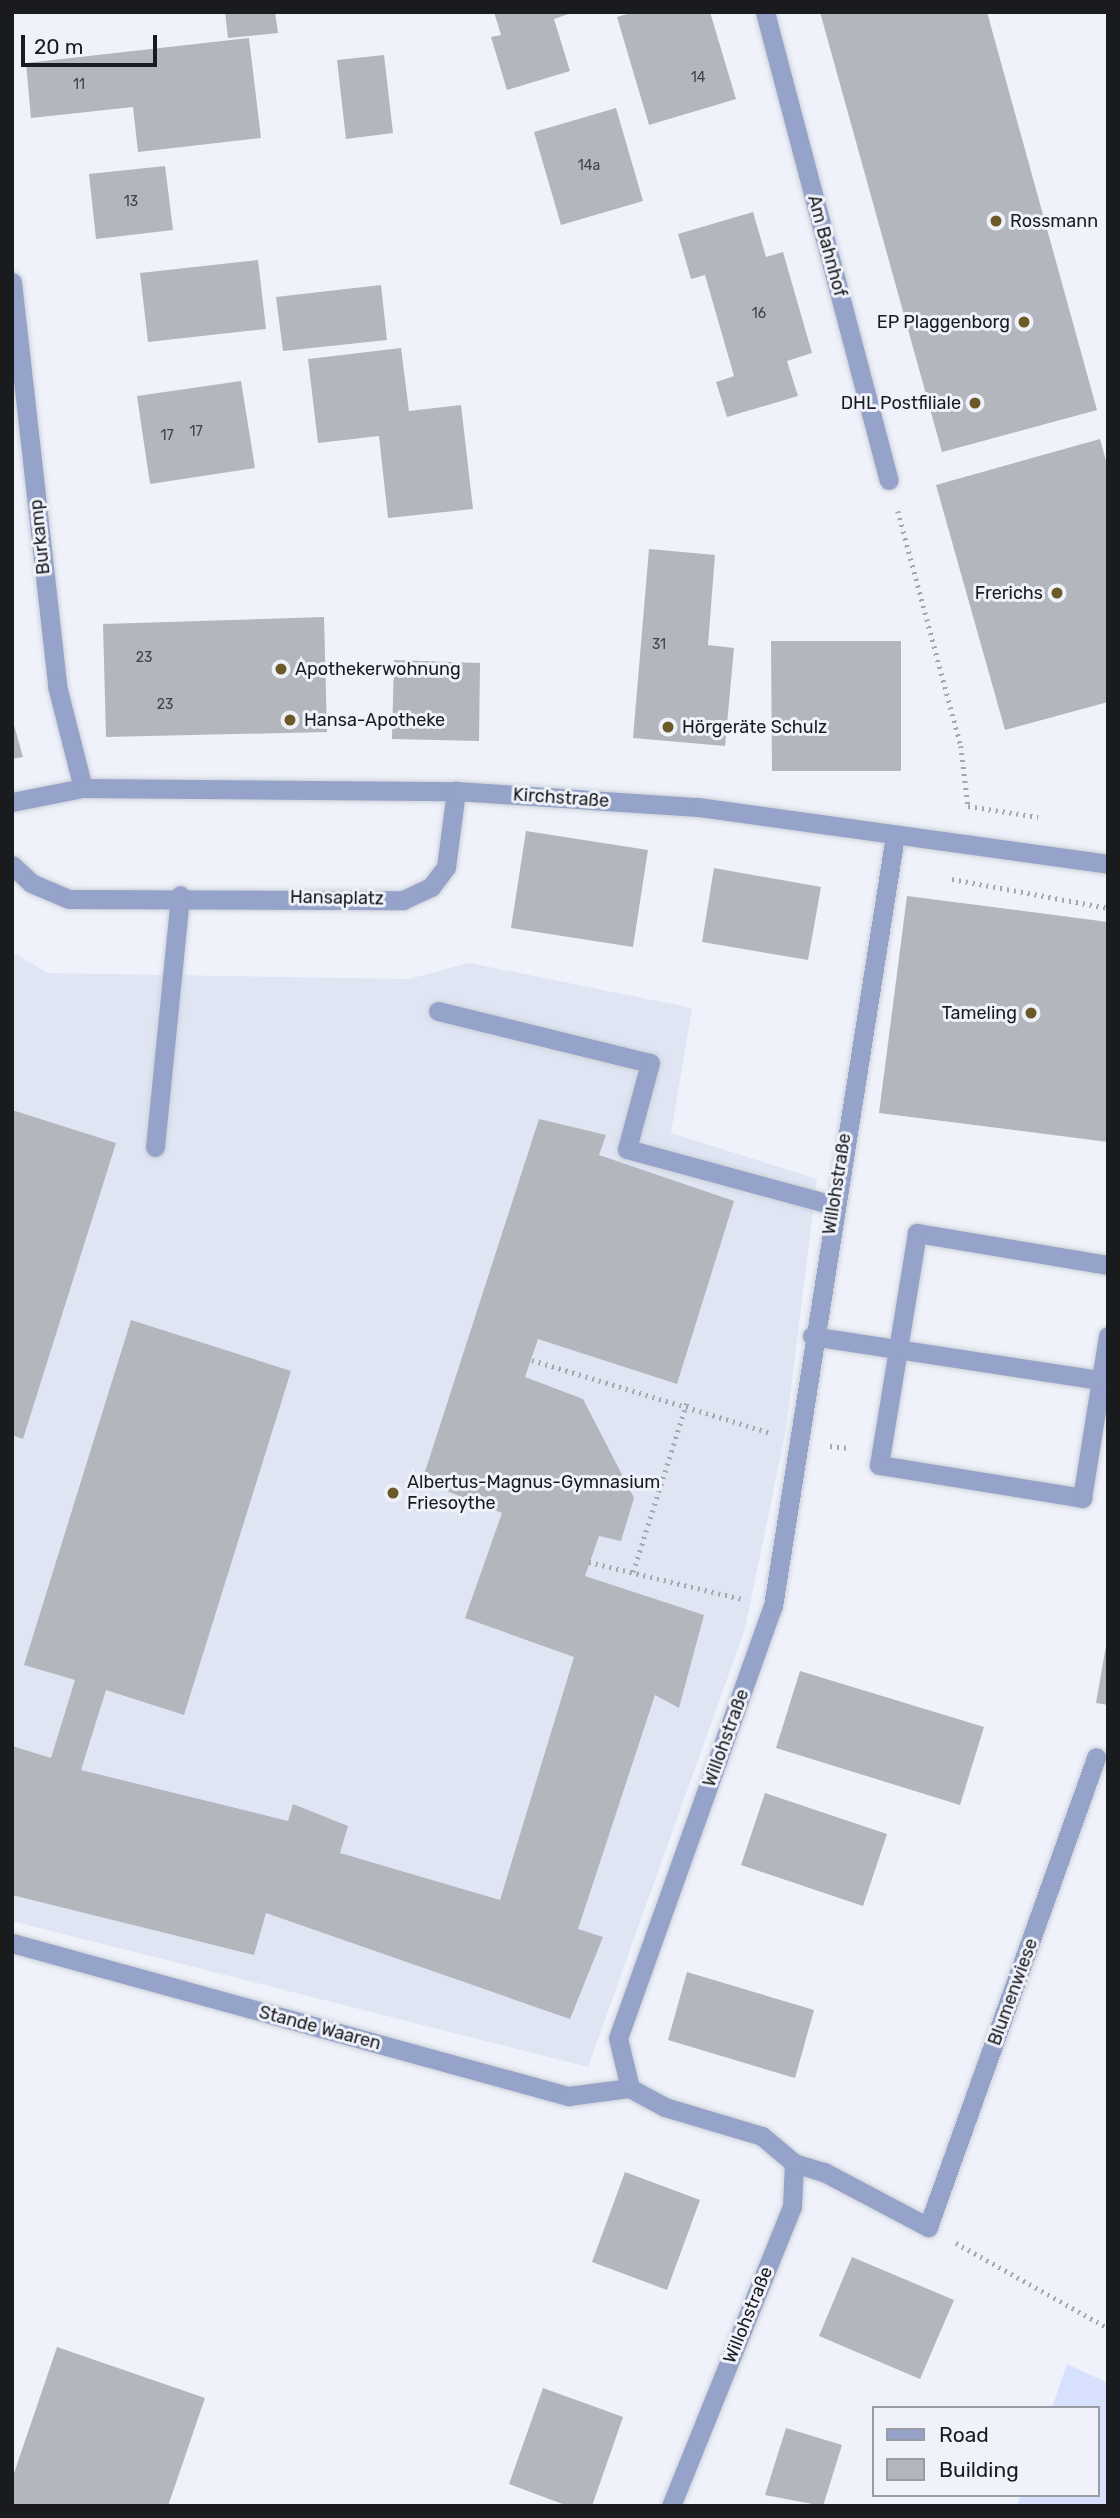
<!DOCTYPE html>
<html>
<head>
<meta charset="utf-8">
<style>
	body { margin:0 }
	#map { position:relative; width:1120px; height:2518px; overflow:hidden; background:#eff2fa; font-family:Rubik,sans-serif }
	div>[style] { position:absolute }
	.built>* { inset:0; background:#dfe5f3 }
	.green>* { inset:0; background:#d7e1fe }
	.building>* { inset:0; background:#b3b6bd }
	.path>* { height:4.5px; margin-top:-2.25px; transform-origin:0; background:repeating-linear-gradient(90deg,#a6a8ae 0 2px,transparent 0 7px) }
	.roads { filter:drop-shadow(0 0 2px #cdd0d7) drop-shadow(0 0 2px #cdd0d7) }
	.service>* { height:19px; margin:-9.5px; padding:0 9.5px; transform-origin:9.5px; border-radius:9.5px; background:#95a2c9 }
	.minor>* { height:19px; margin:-9.5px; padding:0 9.5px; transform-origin:9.5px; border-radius:9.5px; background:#95a2c9 }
	.tertiary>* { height:19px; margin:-9.5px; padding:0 9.5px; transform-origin:9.5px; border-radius:9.5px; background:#95a2c9 }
	.dots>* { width:19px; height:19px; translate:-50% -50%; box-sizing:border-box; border:4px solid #eff2fa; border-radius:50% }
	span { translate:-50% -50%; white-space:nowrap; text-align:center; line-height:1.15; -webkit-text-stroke:6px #eff2fa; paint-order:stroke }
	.number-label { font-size:14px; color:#404246 }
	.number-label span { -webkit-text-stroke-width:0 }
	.poi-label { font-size:18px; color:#1a1b1e }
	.left { translate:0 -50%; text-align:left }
	.right { translate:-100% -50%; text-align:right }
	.street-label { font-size:18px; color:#1a1b1e }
	.frame { position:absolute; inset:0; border:14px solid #1a1b1e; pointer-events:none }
	.legend { position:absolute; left:872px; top:2406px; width:228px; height:91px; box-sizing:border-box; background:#eff2fa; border:2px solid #9a9ca2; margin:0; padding:9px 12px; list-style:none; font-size:21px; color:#1a1b1e }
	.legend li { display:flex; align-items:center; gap:14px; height:35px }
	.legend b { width:35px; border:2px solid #9a9ca2 }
	.scale { position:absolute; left:21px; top:35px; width:136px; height:32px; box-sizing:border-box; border:4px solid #1a1b1e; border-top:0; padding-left:9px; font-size:21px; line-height:24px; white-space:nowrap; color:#1a1b1e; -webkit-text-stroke:5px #eff2fa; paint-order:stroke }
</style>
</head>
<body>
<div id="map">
	<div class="built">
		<i style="clip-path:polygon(12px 952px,48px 973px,409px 979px,469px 963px,692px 1008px,671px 1133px,817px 1179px,786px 1429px,745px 1629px,588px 2067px,12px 1921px)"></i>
	</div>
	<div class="green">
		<i style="clip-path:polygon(1067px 2364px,1108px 2383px,1108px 2506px,1017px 2506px,1021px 2495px,1097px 2495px,1097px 2408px,1052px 2408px)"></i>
	</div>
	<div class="building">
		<i style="clip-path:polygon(225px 12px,275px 12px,278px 33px,228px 38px)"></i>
		<i style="clip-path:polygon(494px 12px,574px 12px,554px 19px,570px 71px,507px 90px,491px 37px,501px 35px)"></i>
		<i style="clip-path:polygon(634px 12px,710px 12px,736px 99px,649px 125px,617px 17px)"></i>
		<i style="clip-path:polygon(820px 12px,987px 12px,1097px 410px,942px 452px)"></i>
		<i style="clip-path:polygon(249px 38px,261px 138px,138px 152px,133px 107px,31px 118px,26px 63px)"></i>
		<i style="clip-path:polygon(384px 55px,393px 133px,346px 139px,337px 60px)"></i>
		<i style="clip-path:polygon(616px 108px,643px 201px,561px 225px,534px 132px)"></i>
		<i style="clip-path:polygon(165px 166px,173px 230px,96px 239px,89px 174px)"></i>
		<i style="clip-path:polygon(753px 212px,766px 257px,783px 252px,812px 353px,787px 361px,798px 396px,727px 417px,716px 382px,734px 376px,705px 275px,691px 279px,678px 234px)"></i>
		<i style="clip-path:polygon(258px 260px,266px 329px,148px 342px,140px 273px)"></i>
		<i style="clip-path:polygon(381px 285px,387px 340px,283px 351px,276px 297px)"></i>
		<i style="clip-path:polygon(401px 348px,409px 411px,461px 405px,473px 509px,388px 518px,379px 436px,318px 443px,308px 359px)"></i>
		<i style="clip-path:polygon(241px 381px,255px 468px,150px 484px,137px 396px)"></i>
		<i style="clip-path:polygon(1100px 439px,1108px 468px,1108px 702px,1005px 730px,936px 485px)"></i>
		<i style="clip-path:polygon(649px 549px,715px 555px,708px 645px,734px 648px,725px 746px,633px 738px)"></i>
		<i style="clip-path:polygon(324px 617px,327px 732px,106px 737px,103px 624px)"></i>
		<i style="clip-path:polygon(771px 641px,901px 641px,901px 771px,772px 771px)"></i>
		<i style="clip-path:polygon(394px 660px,480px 663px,479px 741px,392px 739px)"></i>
		<i style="clip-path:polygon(12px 718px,23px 757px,12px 759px)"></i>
		<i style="clip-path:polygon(526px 831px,648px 850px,633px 947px,511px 928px)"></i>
		<i style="clip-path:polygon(714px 868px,821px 887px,808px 960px,702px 942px)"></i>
		<i style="clip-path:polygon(907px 896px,1108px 922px,1108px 1142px,879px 1113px)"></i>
		<i style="clip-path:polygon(12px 1110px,116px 1143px,23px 1439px,12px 1435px)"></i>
		<i style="clip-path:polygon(539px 1119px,606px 1135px,599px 1155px,734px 1201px,677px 1384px,538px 1339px,525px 1377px,583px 1399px,634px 1498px,621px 1541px,599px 1536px,585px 1576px,704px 1615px,679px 1708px,655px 1695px,578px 1929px,603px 1937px,570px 2019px,266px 1913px,254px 1955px,12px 1895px,12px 1746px,51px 1758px,75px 1680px,24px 1665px,131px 1320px,291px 1371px,184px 1715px,106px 1690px,81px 1770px,288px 1821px,293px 1804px,348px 1826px,340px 1853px,500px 1900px,574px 1657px,465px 1618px,502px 1513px,422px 1481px)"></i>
		<i style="clip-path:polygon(1106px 1646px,1108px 1646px,1108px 1705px,1096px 1703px)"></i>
		<i style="clip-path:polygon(800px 1671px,984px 1727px,960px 1805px,776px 1748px)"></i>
		<i style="clip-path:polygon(765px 1793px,887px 1834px,863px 1906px,741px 1865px)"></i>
		<i style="clip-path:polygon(687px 1972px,814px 2010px,795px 2078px,668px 2040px)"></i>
		<i style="clip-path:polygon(625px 2172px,700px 2200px,667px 2290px,592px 2262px)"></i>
		<i style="clip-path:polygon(852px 2257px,954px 2300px,920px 2379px,819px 2336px)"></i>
		<i style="clip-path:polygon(57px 2347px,205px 2398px,168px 2506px,12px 2506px,12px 2479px)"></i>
		<i style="clip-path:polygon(543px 2388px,623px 2417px,592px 2506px,568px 2506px,509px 2484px)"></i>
		<i style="clip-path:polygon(786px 2428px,842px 2445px,823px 2506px,765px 2495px)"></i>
	</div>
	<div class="path">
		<i style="left:898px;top:511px;width:243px;rotate:75deg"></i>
		<i style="left:961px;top:746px;width:59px;rotate:83.2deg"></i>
		<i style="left:968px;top:806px;width:71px;rotate:8.9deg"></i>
		<i style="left:952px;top:879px;width:159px;rotate:10.5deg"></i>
		<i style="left:532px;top:1360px;width:247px;rotate:17deg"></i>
		<i style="left:830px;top:1446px;width:19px;rotate:6deg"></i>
		<i style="left:589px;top:1562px;width:157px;rotate:13.6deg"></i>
		<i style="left:633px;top:1572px;width:178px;rotate:-72.4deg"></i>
		<i style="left:956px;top:2243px;width:174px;rotate:29.2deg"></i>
	</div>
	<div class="roads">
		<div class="service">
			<i style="left:765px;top:12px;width:484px;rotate:75.2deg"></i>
			<i style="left:12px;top:865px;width:26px;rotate:43deg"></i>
			<i style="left:31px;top:883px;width:41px;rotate:22.8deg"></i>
			<i style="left:69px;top:899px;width:334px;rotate:0.2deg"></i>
			<i style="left:403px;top:900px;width:31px;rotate:-25deg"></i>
			<i style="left:431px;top:887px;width:25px;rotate:-53deg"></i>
			<i style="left:446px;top:867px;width:77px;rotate:-82.5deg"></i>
			<i style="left:438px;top:1011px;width:218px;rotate:13.8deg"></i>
			<i style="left:650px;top:1063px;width:89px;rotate:105deg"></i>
			<i style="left:627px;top:1149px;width:213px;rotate:15.2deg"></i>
			<i style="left:155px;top:1147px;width:253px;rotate:-84.3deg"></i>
			<i style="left:1108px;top:1265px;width:194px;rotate:-170.5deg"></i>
			<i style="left:917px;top:1233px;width:235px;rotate:99.3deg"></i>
			<i style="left:879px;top:1465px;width:206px;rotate:9.2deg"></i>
			<i style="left:1082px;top:1498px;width:164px;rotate:-80.9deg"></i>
			<i style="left:812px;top:1336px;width:292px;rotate:8.7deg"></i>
			<i style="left:12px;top:1943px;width:577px;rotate:15.39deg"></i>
			<i style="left:568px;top:2096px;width:63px;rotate:-7.4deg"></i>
		</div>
		<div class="minor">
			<i style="left:12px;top:282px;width:406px;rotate:83.6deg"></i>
			<i style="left:57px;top:686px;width:105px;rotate:75.7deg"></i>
			<i style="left:794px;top:2163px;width:31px;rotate:17deg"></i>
			<i style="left:824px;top:2172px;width:118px;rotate:27.9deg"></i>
			<i style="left:928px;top:2227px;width:499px;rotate:-70.3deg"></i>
			<i style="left:671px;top:2506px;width:323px;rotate:-68deg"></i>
			<i style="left:792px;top:2207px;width:44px;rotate:-87.4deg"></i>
			<i style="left:794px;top:2163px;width:42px;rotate:-139.8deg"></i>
			<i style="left:762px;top:2136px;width:101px;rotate:-163.4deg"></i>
			<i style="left:665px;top:2107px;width:40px;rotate:-152deg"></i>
			<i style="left:630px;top:2088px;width:51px;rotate:-103.5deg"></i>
			<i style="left:618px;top:2038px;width:459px;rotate:-70.3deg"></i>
			<i style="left:773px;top:1606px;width:780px;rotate:-81deg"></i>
		</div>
		<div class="tertiary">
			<i style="left:12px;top:802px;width:72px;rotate:-11.2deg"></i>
			<i style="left:83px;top:788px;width:373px;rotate:0.5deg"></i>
			<i style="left:456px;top:791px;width:243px;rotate:3.8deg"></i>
			<i style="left:698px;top:807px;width:414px;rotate:7.9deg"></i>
		</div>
	</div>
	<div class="dots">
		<i style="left:996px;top:221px;background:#6b5a28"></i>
		<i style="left:1024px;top:322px;background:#6b5a28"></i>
		<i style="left:975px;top:403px;background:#6b5a28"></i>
		<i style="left:1057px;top:593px;background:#6b5a28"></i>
		<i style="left:281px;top:669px;background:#6b5a28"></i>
		<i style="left:290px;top:720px;background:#6b5a28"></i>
		<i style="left:668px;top:727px;background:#6b5a28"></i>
		<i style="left:1031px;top:1013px;background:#6b5a28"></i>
		<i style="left:393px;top:1493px;background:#6b5a28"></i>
	</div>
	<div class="number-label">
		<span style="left:698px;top:78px">14</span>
		<span style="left:79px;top:85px">11</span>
		<span style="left:589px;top:166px">14a</span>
		<span style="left:131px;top:202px">13</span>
		<span style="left:759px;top:314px">16</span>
		<span style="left:196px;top:432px">17</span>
		<span style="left:167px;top:436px">17</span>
		<span style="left:659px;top:645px">31</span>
		<span style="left:144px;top:658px">23</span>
		<span style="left:165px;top:705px">23</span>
	</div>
	<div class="poi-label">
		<span class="left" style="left:1010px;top:221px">Rossmann</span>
		<span class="right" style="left:1010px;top:322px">EP Plaggenborg</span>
		<span class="right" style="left:961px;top:403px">DHL Postfiliale</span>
		<span class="right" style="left:1043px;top:593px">Frerichs</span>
		<span class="left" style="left:295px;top:669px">Apothekerwohnung</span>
		<span class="left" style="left:304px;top:720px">Hansa-Apotheke</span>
		<span class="left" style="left:682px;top:727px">Hörgeräte Schulz</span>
		<span class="right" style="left:1017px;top:1013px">Tameling</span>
		<span class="left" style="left:407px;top:1493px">Albertus-Magnus-Gymnasium<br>Friesoythe</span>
	</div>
	<div class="street-label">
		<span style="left:827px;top:246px;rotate:75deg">Am Bahnhof</span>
		<span style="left:40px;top:537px;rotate:-96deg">Burkamp</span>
		<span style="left:561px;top:798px;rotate:4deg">Kirchstraße</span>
		<span style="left:337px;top:898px;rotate:1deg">Hansaplatz</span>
		<span style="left:837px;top:1184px;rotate:-81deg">Willohstraße</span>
		<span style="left:726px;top:1738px;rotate:-70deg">Willohstraße</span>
		<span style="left:1013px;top:1992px;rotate:-70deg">Blumenwiese</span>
		<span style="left:320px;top:2028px;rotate:15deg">Stande Waaren</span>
		<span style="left:748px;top:2315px;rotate:-68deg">Willohstraße</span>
	</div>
	<div class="frame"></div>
	<ul class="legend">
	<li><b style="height:9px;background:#95a2c9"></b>Road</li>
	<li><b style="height:19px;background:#b3b6bd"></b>Building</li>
	</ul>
	<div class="scale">20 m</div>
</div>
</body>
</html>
